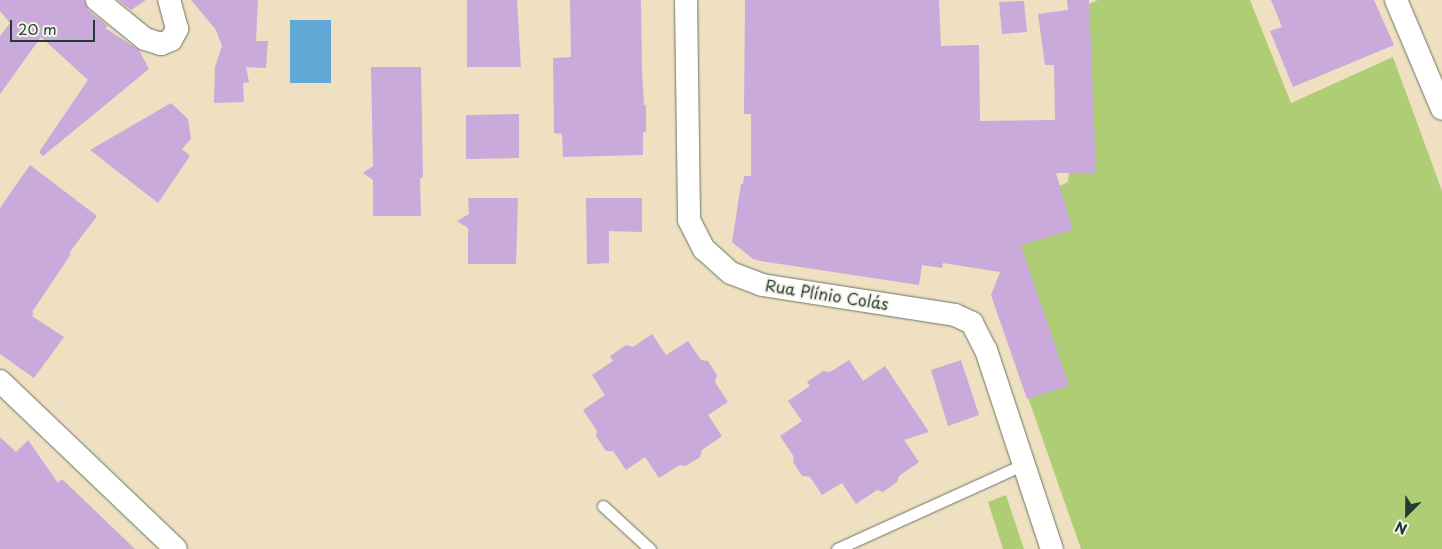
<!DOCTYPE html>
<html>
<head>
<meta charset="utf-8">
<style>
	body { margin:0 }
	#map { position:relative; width:1442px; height:549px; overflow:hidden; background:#efe0c1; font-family:"Playpen Sans",sans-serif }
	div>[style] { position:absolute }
	.green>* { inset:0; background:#aecd74 }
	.water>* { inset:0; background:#60a9d7 }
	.building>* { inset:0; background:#caa9db }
	.roads { filter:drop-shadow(0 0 1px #687665) drop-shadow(0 0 1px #687665) }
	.lane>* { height:11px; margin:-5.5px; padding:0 5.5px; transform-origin:5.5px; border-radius:5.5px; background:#fff }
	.street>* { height:22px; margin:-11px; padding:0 11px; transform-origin:11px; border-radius:11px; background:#fff }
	span { translate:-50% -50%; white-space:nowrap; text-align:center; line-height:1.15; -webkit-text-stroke:4px #f7f3e8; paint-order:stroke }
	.street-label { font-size:16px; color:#1f3d34 }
	.north { position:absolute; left:1382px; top:489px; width:50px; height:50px; -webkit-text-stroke:4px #f7f3e8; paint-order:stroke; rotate:203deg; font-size:14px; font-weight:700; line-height:20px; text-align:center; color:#1f3d34 }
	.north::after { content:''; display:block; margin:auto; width:18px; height:22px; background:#1f3d34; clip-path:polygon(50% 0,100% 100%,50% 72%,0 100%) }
	.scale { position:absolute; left:10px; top:20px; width:85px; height:22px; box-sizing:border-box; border:2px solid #1f3d34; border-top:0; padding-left:6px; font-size:15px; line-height:18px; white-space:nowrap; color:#1f3d34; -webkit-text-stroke:4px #f7f3e8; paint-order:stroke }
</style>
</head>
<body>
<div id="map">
	<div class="green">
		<i style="clip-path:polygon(1098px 0,1250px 0,1291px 103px,1393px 57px,1442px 191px,1442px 549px,1081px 549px,995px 303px,1025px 201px,1068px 182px,1087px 5px)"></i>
		<i style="clip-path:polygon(1006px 495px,1024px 549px,1003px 549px,988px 502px)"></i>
	</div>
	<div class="water">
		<i style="clip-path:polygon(290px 20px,331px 20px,331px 83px,290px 83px)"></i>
	</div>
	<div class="building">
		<i style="clip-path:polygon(0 0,84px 0,88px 10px,108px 26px,105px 28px,139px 50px,149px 69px,43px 156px,39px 152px,88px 80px,41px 37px,0 94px,0 36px,10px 23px,0 11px)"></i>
		<i style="clip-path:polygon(118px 0,146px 0,131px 10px)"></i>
		<i style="clip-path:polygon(191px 0,258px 0,256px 41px,268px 41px,266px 68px,246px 67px,249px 82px,243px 83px,244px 102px,214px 103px,215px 67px,222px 46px,216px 30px)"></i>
		<i style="clip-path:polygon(467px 0,517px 0,521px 67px,467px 67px)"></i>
		<i style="clip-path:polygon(570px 0,641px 0,642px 70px,644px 105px,646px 105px,646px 132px,643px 132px,643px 155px,563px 157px,562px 134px,554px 133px,553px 58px,571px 57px)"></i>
		<i style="clip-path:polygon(745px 0,939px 0,941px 46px,979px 45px,980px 121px,1055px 120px,1054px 65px,1045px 65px,1038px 14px,1068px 10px,1067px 0,1089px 0,1096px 173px,1056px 173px,1073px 230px,1021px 245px,1069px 386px,1027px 399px,991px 295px,1000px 272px,943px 263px,942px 268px,922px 265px,919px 285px,761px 261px,753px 259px,732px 242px,741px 184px,743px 184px,744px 176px,751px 176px,751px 114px,744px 114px)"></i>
		<i style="clip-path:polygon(1271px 0,1374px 0,1394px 45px,1293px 87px,1270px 31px,1282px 27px)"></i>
		<i style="clip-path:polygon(1024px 1px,1027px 32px,1002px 34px,999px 2px)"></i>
		<i style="clip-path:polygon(371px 67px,421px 67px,423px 177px,420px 179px,421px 216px,373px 216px,373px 180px,363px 173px,373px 166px)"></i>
		<i style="clip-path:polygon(171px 103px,188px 119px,191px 139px,182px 149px,190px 156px,158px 203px,90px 150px)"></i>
		<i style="clip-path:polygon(519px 114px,519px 158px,466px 159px,466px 115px)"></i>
		<i style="clip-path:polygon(30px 165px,97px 216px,69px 253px,71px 254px,32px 312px,34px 313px,32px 316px,64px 337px,34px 378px,0 354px,0 208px)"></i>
		<i style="clip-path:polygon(468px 198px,518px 198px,516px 264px,468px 264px,468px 228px,457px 221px,469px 214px)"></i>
		<i style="clip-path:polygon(586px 198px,642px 198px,642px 232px,609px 231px,609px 263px,587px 264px)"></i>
		<i style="clip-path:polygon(652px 334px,666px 355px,688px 341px,701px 360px,708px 361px,717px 375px,715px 382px,728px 402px,708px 415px,722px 436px,702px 450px,700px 457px,686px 466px,680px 465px,659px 478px,645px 457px,626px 470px,613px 451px,606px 451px,596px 436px,597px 431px,583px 410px,605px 395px,592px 375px,613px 361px,610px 356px,626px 345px,633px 347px)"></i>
		<i style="clip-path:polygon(849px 360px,863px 381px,885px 366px,929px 432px,904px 440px,919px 462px,899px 476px,897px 482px,883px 492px,877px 490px,856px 504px,842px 483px,822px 495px,810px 477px,802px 476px,793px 462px,794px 457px,780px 436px,802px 421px,788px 401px,810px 386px,807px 382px,823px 371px,830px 372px)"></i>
		<i style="clip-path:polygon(961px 360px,979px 415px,948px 426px,931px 370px)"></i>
		<i style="clip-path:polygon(0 437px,16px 452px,28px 440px,58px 483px,62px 479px,135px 549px,0 549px)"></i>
	</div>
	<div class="roads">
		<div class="lane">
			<i style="left:603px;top:506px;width:64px;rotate:42.5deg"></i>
			<i style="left:837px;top:549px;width:205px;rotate:-24.4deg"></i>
		</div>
		<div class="street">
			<i style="left:97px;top:0;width:62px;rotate:39.1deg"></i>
			<i style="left:145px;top:39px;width:17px;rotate:17deg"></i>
			<i style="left:161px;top:44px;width:11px;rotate:-22deg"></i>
			<i style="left:171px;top:40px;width:13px;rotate:-61deg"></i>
			<i style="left:177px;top:29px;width:30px;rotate:-105deg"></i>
			<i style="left:686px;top:0;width:220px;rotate:89.2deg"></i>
			<i style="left:689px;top:220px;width:33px;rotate:63deg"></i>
			<i style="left:704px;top:249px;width:36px;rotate:42deg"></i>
			<i style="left:731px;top:273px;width:33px;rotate:21deg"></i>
			<i style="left:762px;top:285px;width:195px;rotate:8.8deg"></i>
			<i style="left:955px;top:315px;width:19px;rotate:25deg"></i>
			<i style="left:972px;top:323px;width:30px;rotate:63deg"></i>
			<i style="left:986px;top:350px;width:210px;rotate:71.7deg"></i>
			<i style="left:1396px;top:0;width:118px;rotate:67.1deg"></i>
			<i style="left:0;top:381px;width:243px;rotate:43.7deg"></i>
		</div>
	</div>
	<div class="street-label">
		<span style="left:827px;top:294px;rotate:9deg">Rua Plínio Colás</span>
	</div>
	<div class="north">N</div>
	<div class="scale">20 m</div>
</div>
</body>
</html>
